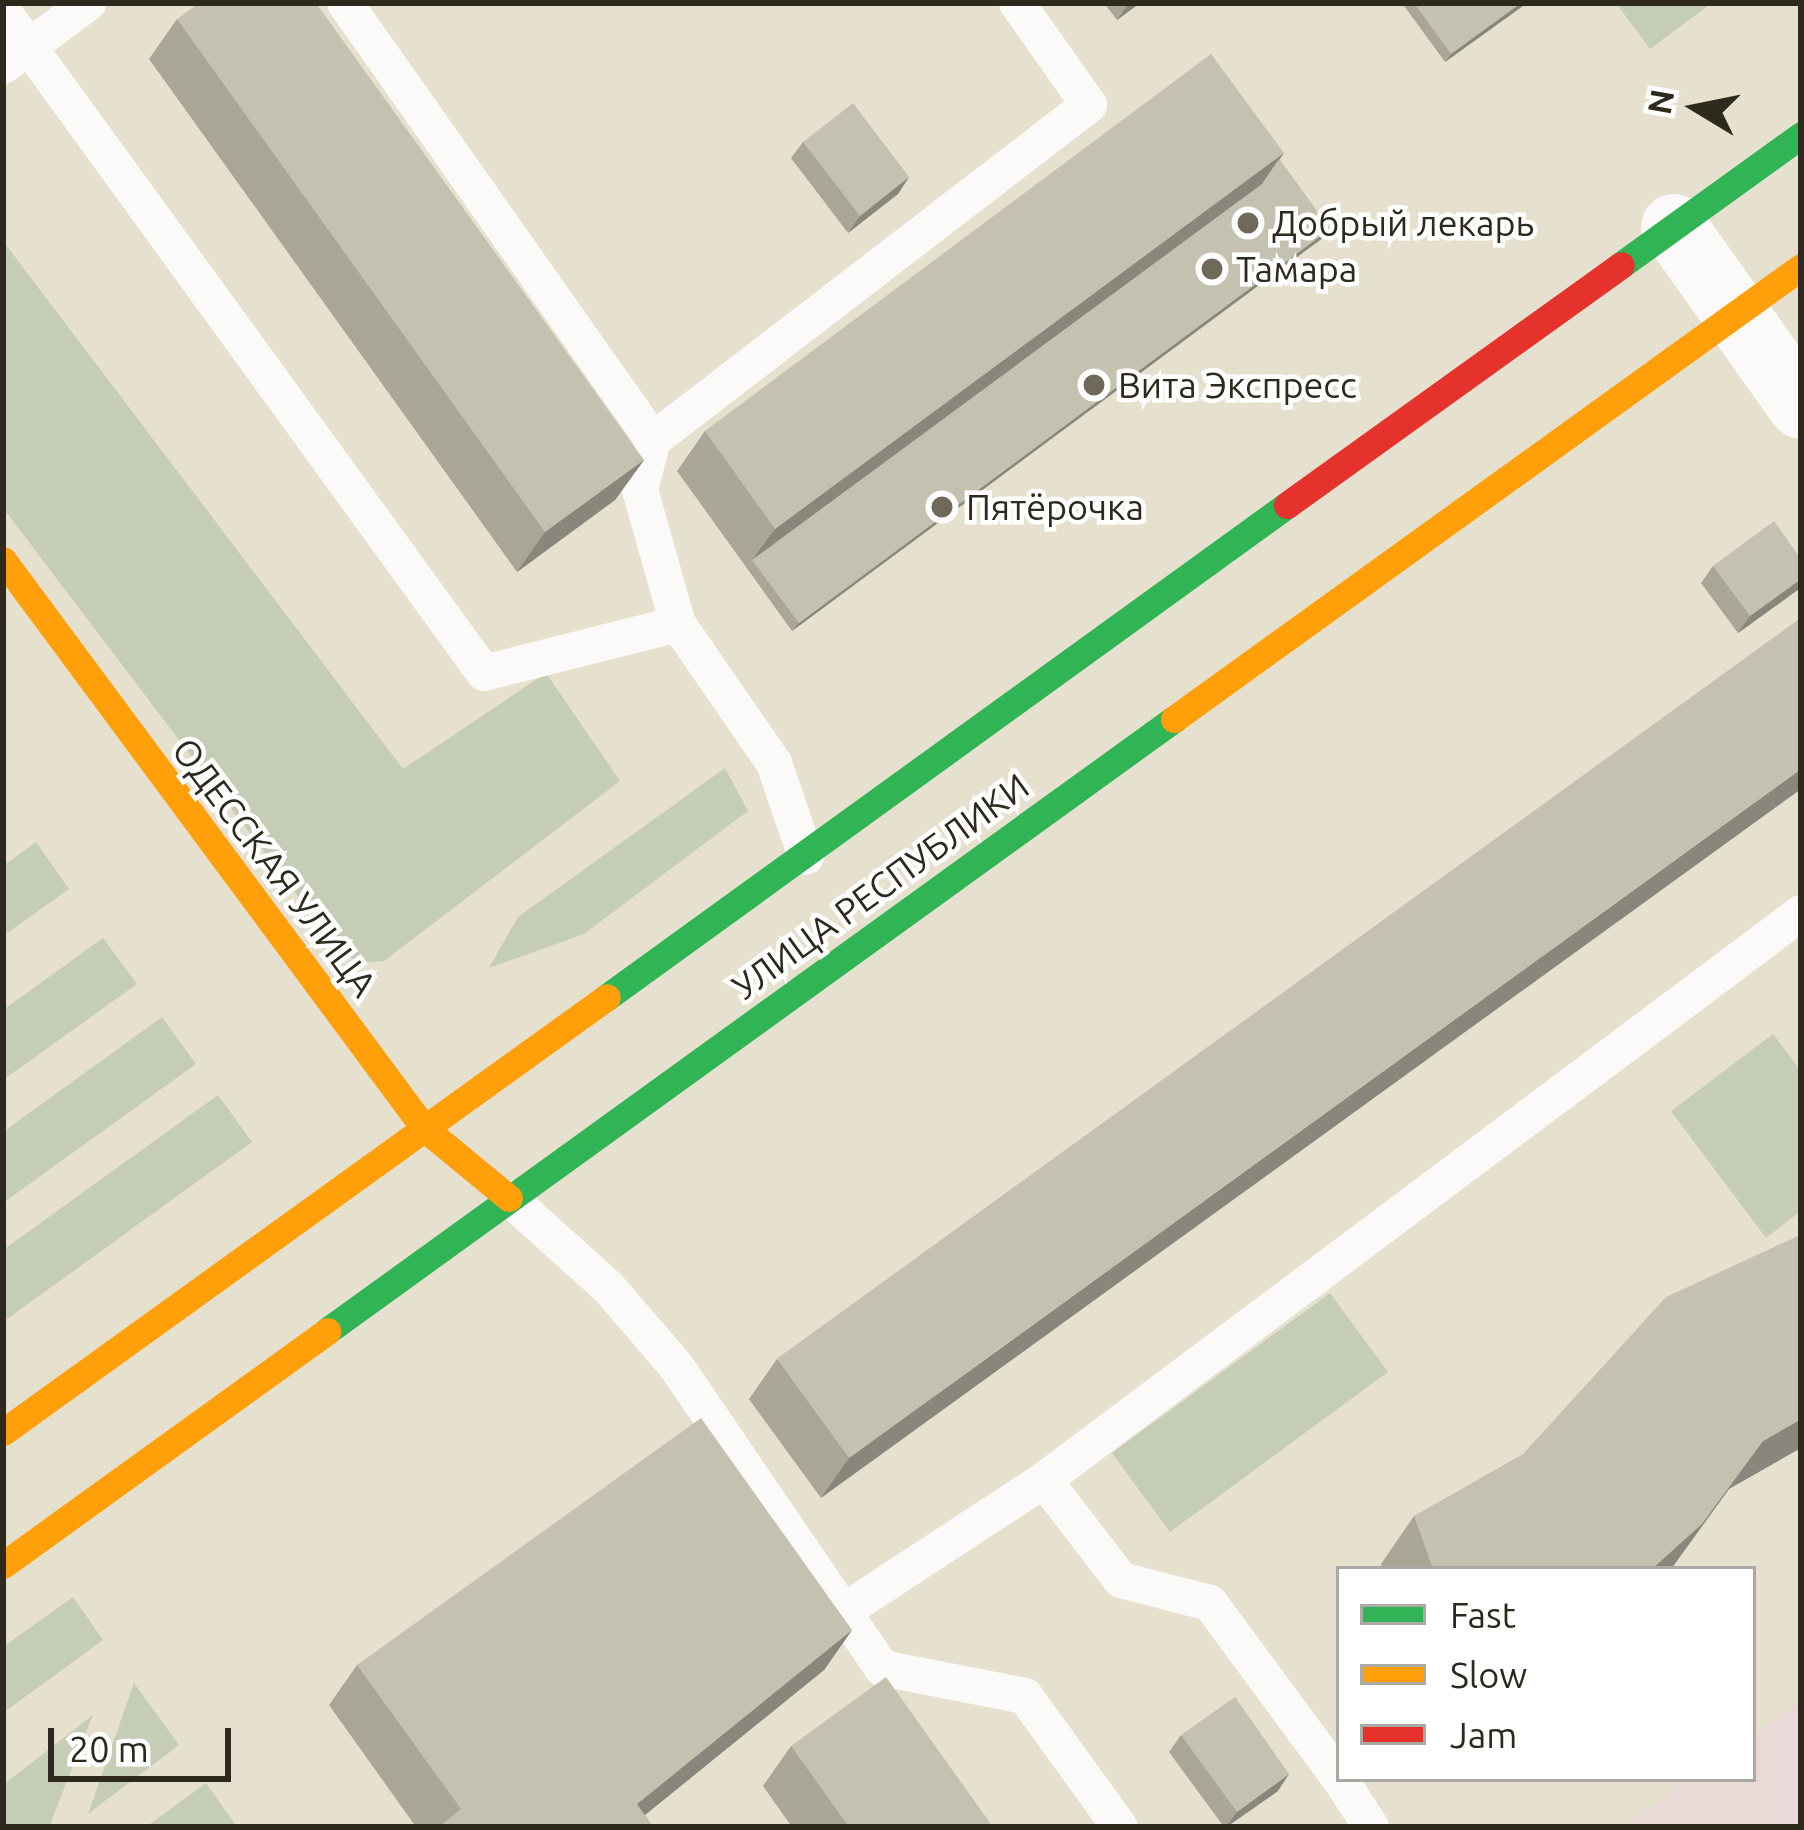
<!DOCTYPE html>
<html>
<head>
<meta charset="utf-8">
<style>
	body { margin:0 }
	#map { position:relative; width:1804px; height:1830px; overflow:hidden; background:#e6e1ce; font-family:Ubuntu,sans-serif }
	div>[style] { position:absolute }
	.education>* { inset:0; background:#e9dad8 }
	.green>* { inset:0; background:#c6cdb6 }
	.lane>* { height:36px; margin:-18px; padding:0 18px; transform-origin:18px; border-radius:18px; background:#fbfaf8 }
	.street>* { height:66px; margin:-33px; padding:0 33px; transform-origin:33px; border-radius:33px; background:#fbfaf8 }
	.fast>* { height:27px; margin:-13.5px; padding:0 13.5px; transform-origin:13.5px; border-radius:13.5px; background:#30b455 }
	.slow>* { height:27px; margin:-13.5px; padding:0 13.5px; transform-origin:13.5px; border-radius:13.5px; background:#ff9f0a }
	.jam>* { height:27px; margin:-13.5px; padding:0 13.5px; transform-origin:13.5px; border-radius:13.5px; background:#e5322d }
	.wall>* { inset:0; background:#a9a698 }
	.shaded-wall>* { inset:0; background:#89877c }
	.building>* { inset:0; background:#c4c1b1 }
	.dots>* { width:33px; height:33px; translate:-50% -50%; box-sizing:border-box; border:6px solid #fff; border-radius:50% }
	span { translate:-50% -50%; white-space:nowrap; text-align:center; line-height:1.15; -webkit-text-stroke:9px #fff; paint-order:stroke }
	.poi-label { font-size:36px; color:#2d291c }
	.left { translate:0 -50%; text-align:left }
	.street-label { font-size:36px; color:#2d291c }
	.frame { position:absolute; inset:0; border:6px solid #2d291c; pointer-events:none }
	.legend { position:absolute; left:1336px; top:1566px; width:420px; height:216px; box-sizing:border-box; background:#fff; border:3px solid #aba9a4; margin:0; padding:15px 21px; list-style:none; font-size:36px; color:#2d291c }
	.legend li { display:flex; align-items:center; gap:24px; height:60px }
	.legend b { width:60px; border:3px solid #aba9a4 }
	.north { position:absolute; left:1636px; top:48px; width:120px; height:120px; -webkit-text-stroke:9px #fff; paint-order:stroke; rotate:280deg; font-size:33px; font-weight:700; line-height:48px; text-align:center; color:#2d291c }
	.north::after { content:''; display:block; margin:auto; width:42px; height:54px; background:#2d291c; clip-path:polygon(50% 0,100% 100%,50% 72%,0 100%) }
	.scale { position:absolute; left:48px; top:1728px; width:183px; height:54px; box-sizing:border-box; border:6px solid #2d291c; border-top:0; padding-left:15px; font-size:36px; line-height:42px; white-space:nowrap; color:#2d291c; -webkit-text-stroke:9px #fff; paint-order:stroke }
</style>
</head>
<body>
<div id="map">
	<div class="education">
		<i style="clip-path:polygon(1801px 1700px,1801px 1827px,1623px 1827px,1690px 1779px,1753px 1779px,1753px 1734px)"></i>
	</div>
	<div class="green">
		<i style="clip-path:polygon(1616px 3px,1712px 3px,1650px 49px)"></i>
		<i style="clip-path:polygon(3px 241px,403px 769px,546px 673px,620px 781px,384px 961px,361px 963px,340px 952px,3px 508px)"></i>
		<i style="clip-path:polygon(725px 768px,748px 811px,584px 934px,489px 968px,518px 917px)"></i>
		<i style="clip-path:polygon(36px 842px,69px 889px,3px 936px,3px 866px)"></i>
		<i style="clip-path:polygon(103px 938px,137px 984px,3px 1080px,3px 1010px)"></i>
		<i style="clip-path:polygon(162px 1017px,196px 1064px,3px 1203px,3px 1132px)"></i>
		<i style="clip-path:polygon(1773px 1034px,1801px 1071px,1801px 1211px,1766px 1238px,1671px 1111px)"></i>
		<i style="clip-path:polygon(218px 1095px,252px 1142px,3px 1322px,3px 1250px)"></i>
		<i style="clip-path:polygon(1330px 1293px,1388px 1372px,1170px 1532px,1112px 1453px)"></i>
		<i style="clip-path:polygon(73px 1597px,103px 1640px,3px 1713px,3px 1647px)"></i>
		<i style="clip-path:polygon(134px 1683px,179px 1745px,88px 1814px)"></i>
		<i style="clip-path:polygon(93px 1715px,49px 1827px,3px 1827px,3px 1785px)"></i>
		<i style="clip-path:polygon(206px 1783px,237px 1827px,146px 1827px)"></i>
	</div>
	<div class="lane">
		<i style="left:345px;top:3px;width:535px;rotate:54.82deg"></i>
		<i style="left:653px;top:440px;width:52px;rotate:104.6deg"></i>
		<i style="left:640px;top:490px;width:139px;rotate:74.2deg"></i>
		<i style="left:678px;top:624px;width:169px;rotate:55.4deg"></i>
		<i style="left:774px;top:763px;width:99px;rotate:71.2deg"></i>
		<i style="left:3px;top:11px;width:818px;rotate:54deg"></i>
		<i style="left:484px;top:673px;width:200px;rotate:-14.2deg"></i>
		<i style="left:3px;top:66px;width:106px;rotate:-36.5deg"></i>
		<i style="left:653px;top:440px;width:550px;rotate:-37.54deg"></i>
		<i style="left:1089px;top:105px;width:125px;rotate:-125.2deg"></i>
		<i style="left:509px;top:1198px;width:133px;rotate:42deg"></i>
		<i style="left:608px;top:1287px;width:104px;rotate:49.3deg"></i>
		<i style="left:676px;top:1366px;width:366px;rotate:55.7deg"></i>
		<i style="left:882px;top:1668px;width:146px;rotate:11.1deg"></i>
		<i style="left:1025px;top:1696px;width:162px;rotate:54.1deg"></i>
		<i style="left:844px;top:1611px;width:239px;rotate:-33.2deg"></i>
		<i style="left:1339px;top:1778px;width:217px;rotate:-126.4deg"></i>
		<i style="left:1210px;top:1603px;width:92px;rotate:-165.5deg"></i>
		<i style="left:1121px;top:1580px;width:126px;rotate:-127.6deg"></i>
		<i style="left:1044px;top:1480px;width:946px;rotate:-36.83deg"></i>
		<i style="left:1340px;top:1779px;width:57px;rotate:57.1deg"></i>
	</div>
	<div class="street">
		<i style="left:1674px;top:227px;width:219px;rotate:54.6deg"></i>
	</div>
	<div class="fast">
		<i style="left:1621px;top:265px;width:222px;rotate:-35.8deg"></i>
		<i style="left:607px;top:997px;width:839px;rotate:-35.89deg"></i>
		<i style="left:327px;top:1331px;width:1045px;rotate:-35.85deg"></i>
	</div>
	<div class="slow">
		<i style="left:3px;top:560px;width:707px;rotate:53.45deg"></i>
		<i style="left:424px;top:1128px;width:110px;rotate:39.5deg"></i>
		<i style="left:1174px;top:719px;width:773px;rotate:-35.79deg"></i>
		<i style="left:3px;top:1432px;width:744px;rotate:-35.76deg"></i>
		<i style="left:3px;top:1565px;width:400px;rotate:-35.8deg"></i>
	</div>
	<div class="jam">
		<i style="left:1287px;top:505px;width:411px;rotate:-35.7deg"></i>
	</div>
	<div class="wall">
		<i style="clip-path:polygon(1104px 3px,1140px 3px,1117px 20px)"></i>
		<i style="clip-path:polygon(1402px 3px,1527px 3px,1445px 62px)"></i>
		<i style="clip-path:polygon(177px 19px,644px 460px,615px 500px,517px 572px,149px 59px)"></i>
		<i style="clip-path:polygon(803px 142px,909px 177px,898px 194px,848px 233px,791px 158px)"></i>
		<i style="clip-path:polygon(1284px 153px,1279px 159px,1330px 229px,1324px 237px,792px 631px,677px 471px,705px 431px)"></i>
		<i style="clip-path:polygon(1801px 559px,1801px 585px,1799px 589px,1738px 633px,1701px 583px,1713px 566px)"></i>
		<i style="clip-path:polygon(1801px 618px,821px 1498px,749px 1399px,777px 1359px)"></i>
		<i style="clip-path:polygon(1729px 1489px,1671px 1569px,1382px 1569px,1381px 1564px,1414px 1516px)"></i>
		<i style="clip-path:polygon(852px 1630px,824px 1670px,645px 1815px,653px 1827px,416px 1827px,329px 1705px,357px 1665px)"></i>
		<i style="clip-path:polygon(1181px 1735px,1278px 1791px,1227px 1827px,1224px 1827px,1169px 1752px)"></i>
		<i style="clip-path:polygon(791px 1746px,993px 1827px,792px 1827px,763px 1786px)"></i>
	</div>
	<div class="shaded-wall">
		<i style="clip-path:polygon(1129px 3px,1140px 3px,1117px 20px)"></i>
		<i style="clip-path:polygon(1521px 3px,1527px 3px,1445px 62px,1451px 54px)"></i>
		<i style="clip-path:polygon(1284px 153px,1256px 193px,752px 560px,775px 529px)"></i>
		<i style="clip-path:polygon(909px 177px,898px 194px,848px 233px,860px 216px)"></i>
		<i style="clip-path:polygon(1330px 229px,1324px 237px,792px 631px,799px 623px)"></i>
		<i style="clip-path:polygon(644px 460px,615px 500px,517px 572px,545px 532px)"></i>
		<i style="clip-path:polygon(1801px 579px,1799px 589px,1738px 633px,1750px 616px)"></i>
		<i style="clip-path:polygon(1801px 769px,1801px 789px,821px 1498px,849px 1458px)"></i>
		<i style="clip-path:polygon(1801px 1419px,1801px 1448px,1729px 1489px,1671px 1569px,1652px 1569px,1763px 1441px)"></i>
		<i style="clip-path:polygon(852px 1630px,824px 1670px,630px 1827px,637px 1804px)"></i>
		<i style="clip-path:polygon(1289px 1774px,1278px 1791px,1226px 1827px,1237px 1812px)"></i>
	</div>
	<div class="building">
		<i style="clip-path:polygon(199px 3px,316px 3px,644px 460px,545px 532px,177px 19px)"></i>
		<i style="clip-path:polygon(1414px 3px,1521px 3px,1451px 54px)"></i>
		<i style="clip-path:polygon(1211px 54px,1284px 153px,775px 529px,705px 431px)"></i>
		<i style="clip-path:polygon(853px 103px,909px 177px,860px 216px,803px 142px)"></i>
		<i style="clip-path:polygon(1279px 159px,1330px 229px,799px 623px,752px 560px,1262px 184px)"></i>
		<i style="clip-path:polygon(1774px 521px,1801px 559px,1801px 579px,1750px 616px,1713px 566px)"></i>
		<i style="clip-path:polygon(1801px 618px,1801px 769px,849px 1458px,777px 1359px)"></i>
		<i style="clip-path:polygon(1798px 1236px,1801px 1246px,1801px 1419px,1763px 1441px,1702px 1524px,1652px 1569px,1433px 1569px,1414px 1516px,1523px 1454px,1666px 1297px)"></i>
		<i style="clip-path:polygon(701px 1418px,852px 1630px,637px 1804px,653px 1827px,439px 1827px,461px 1809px,357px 1665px)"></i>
		<i style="clip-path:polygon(886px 1677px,993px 1827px,849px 1827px,791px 1746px)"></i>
		<i style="clip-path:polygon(1235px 1697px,1289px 1774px,1237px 1812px,1181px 1735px)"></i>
	</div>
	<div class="dots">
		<i style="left:1248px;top:223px;background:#6e695a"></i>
		<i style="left:1212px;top:269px;background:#6e695a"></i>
		<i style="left:1094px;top:385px;background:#6e695a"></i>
		<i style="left:942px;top:507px;background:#6e695a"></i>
	</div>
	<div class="poi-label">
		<span class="left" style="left:1272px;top:223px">Добрый лекарь</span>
		<span class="left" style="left:1236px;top:269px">Тамара</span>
		<span class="left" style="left:1118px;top:385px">Вита Экспресс</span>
		<span class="left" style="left:966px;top:507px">Пятёрочка</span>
	</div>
	<div class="street-label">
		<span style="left:275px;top:867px;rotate:53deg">ОДЕССКАЯ УЛИЦА</span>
		<span style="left:880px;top:886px;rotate:-36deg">УЛИЦА РЕСПУБЛИКИ</span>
	</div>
	<div class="frame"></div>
	<ul class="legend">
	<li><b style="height:15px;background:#30b455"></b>Fast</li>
	<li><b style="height:15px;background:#ff9f0a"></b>Slow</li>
	<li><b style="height:15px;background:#e5322d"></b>Jam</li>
	</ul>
	<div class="north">N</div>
	<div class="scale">20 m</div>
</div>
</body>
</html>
